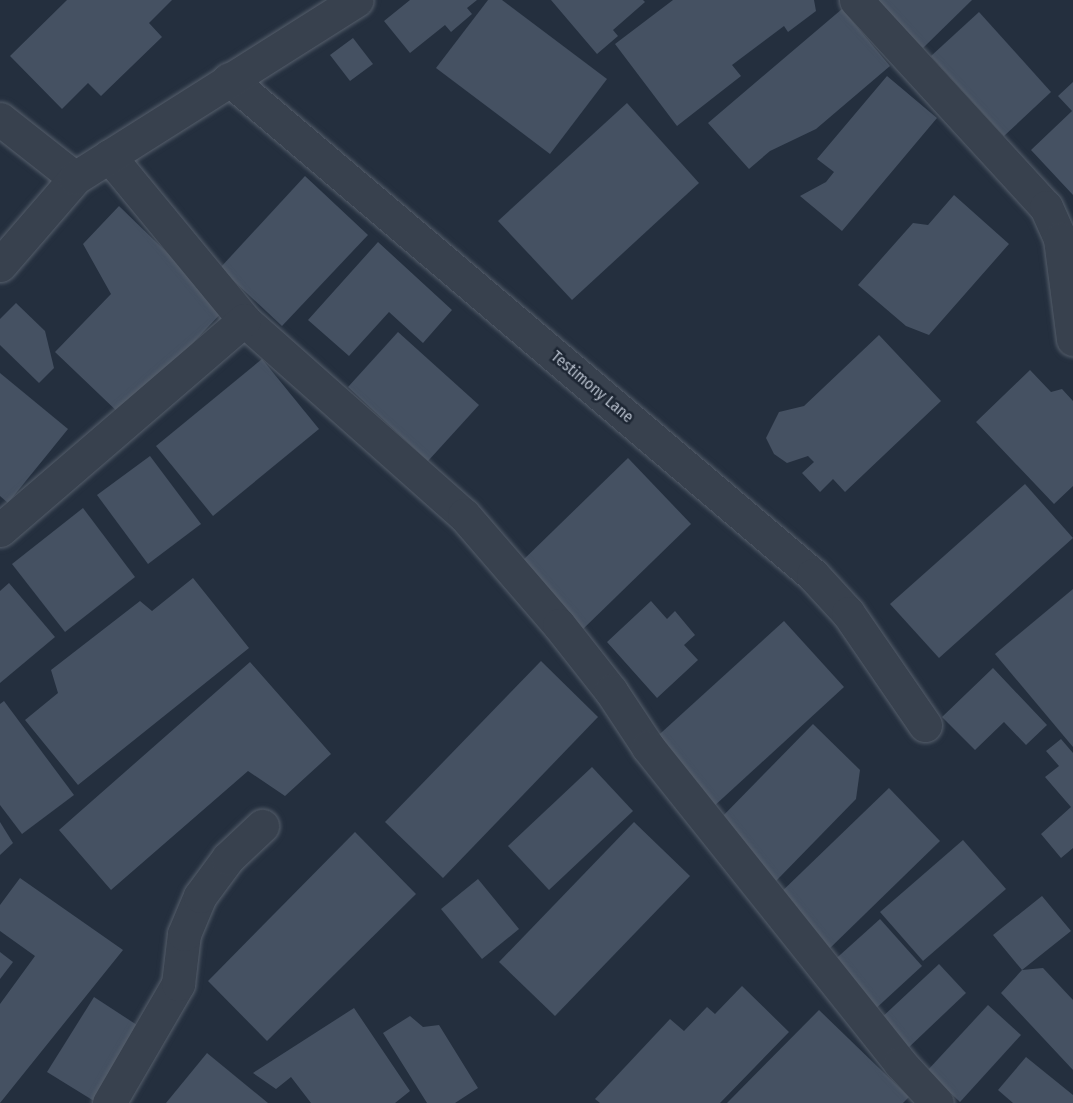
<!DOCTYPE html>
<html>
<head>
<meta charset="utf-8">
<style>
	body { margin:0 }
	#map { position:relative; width:1073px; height:1103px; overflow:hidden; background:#242f3e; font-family:"Fira Sans Condensed",sans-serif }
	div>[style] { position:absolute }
	.building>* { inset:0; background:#455162 }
	.roads { filter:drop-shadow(0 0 2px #565f6c) drop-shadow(0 0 2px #565f6c) }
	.minor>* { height:33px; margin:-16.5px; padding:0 16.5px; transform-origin:16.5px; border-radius:16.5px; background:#38414e }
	span { translate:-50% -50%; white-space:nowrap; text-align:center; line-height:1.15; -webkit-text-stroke:5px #1d2633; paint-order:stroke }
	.street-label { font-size:16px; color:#b4bcc9 }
</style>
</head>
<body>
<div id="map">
	<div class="building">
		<i style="clip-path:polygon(67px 0,172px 0,149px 23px,162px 37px,101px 96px,88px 83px,62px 109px,10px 56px)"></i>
		<i style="clip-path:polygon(410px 0,477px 0,467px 8px,472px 14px,451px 32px,445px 25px,410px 53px,384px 21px)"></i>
		<i style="clip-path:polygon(488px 0,502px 0,607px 79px,550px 154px,436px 68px)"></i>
		<i style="clip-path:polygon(551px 0,643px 0,645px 2px,613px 30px,618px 36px,597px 54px)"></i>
		<i style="clip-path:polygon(673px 0,814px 0,816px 11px,788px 32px,784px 26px,732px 65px,741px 76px,677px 126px,615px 44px)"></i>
		<i style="clip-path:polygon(877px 0,972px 0,923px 48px)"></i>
		<i style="clip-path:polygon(842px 9px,890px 66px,816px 129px,770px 151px,749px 169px,708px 123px)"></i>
		<i style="clip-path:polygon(979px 12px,1051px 92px,1004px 136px,931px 56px)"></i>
		<i style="clip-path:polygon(353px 38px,373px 64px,350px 81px,330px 55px)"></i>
		<i style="clip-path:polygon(887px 76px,937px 118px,842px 231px,800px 196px,826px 182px,834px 172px,817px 159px)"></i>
		<i style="clip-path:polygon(1073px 82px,1073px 195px,1031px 150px,1072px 111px,1058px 96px)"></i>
		<i style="clip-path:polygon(627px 103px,699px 183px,572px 300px,498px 221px)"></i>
		<i style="clip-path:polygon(305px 176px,368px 235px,282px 326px,220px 268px)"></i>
		<i style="clip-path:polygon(954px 195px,1009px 244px,929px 335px,906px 326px,858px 285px,913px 223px,928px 225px)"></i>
		<i style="clip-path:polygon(119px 206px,225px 309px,123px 417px,55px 352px,111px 294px,83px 244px)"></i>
		<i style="clip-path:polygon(378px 242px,452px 310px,423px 343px,389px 312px,349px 356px,308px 320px)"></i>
		<i style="clip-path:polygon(16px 303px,45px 331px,54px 368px,39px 383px,0 345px,0 319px)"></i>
		<i style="clip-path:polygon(398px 332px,479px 405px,428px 461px,348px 387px)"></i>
		<i style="clip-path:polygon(879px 335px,941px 401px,845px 492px,833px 479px,820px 492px,802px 473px,814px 462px,808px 456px,787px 463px,774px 454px,766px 438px,779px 412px,804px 406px)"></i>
		<i style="clip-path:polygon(262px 359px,319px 429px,213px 516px,156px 446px)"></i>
		<i style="clip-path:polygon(1030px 370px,1051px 392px,1062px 389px,1073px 401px,1073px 486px,1054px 504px,976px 422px)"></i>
		<i style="clip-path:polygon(0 373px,68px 429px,8px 503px,0 496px)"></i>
		<i style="clip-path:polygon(150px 456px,201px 524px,148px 564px,97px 495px)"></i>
		<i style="clip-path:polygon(628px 458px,691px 524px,582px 630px,518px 565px)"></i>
		<i style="clip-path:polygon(1025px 484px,1073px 538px,939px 658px,890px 604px)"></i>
		<i style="clip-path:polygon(83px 508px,135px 577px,65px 632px,12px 564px)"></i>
		<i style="clip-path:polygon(193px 578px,249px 648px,78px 785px,25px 720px,58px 693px,51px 670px,140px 601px,152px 611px)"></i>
		<i style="clip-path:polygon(9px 583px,55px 637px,0 683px,0 591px)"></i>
		<i style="clip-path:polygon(1073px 589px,1073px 747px,995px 654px)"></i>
		<i style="clip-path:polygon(651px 601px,667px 619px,675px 611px,695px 635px,684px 645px,698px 660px,657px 698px,607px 642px)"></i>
		<i style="clip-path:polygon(784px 621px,844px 687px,712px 808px,651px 742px)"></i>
		<i style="clip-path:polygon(541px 661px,598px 717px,443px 878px,385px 822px)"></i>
		<i style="clip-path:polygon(250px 662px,331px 754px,285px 796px,248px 771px,111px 890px,59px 830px)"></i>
		<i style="clip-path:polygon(993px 668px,1047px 725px,1026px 745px,1004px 722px,975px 750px,942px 717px)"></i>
		<i style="clip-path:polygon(4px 701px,74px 795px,22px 834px,0 805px,0 704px)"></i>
		<i style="clip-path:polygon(813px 724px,860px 770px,856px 799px,776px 881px,716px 823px)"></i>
		<i style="clip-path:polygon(1061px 739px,1073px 753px,1073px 848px,1061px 858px,1041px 834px,1071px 807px,1045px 777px,1059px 766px,1046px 751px)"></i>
		<i style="clip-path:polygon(592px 767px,633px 811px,549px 890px,508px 846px)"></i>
		<i style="clip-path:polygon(889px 788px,940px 841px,827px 951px,775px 898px)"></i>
		<i style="clip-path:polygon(0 822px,13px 843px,0 855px)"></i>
		<i style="clip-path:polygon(634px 822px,690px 876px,555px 1016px,499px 962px)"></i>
		<i style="clip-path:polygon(355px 832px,416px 894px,267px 1041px,208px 981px)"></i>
		<i style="clip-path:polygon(963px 840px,1006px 889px,923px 961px,880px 912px)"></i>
		<i style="clip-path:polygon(20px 878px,123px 950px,0 1103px,0 1004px,35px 956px,0 931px,0 905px)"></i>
		<i style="clip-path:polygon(478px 879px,519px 929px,482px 959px,441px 909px)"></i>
		<i style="clip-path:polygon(1042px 896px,1071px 931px,1022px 970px,1043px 968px,1073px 1000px,1073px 1070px,1001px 993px,1022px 970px,993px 935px)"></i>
		<i style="clip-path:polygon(880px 919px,922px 966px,872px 1012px,830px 964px)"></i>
		<i style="clip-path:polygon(0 952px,13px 962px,0 979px)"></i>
		<i style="clip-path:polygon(939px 964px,966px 993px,907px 1049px,879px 1020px)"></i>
		<i style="clip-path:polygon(742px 986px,789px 1032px,720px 1103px,600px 1103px,595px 1099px,670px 1019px,684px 1031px,707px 1007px,715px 1014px)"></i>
		<i style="clip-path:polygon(94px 997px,140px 1027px,94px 1101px,47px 1072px)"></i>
		<i style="clip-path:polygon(988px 1005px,1021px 1035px,960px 1102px,927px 1071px)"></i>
		<i style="clip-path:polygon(354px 1008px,410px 1091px,395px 1103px,311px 1103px,291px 1077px,276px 1089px,253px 1073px)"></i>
		<i style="clip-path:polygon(819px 1010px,909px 1097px,903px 1103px,727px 1103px)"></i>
		<i style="clip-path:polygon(410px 1016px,423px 1027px,439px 1025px,478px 1088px,455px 1103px,427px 1103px,383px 1033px)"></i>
		<i style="clip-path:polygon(207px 1053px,268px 1103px,166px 1103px)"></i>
		<i style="clip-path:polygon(1026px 1057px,1073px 1095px,1073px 1103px,1013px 1103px,998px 1090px)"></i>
	</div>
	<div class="roads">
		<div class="minor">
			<i style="left:856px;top:0;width:281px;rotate:47.5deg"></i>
			<i style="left:1046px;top:207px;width:35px;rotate:66deg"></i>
			<i style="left:1060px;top:239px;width:101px;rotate:82.6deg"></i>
			<i style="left:229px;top:79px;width:766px;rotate:40.34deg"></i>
			<i style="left:813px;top:575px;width:52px;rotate:47.4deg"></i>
			<i style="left:848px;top:613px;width:136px;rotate:55.5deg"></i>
			<i style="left:0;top:119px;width:95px;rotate:38.2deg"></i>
			<i style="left:109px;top:156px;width:212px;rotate:50.5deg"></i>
			<i style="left:244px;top:320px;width:294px;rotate:41.6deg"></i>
			<i style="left:464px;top:515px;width:145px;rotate:49.2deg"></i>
			<i style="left:559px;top:625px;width:84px;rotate:51.8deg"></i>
			<i style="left:611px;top:691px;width:67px;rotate:56.5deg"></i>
			<i style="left:648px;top:747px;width:404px;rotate:51.4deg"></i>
			<i style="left:900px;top:1063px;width:54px;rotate:47.2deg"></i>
			<i style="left:0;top:265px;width:115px;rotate:-49.2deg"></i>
			<i style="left:75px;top:178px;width:333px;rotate:-32.3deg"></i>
			<i style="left:0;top:530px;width:322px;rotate:-40.7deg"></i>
			<i style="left:109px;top:1103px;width:138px;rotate:-59.9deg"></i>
			<i style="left:178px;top:984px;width:50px;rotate:-83.2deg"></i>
			<i style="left:184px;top:934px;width:41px;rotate:-67.2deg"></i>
			<i style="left:200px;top:896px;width:47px;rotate:-53.6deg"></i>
			<i style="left:228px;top:858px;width:47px;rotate:-43.3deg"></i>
		</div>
	</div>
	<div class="street-label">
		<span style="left:592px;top:387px;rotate:40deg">Testimony Lane</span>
	</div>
</div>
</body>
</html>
